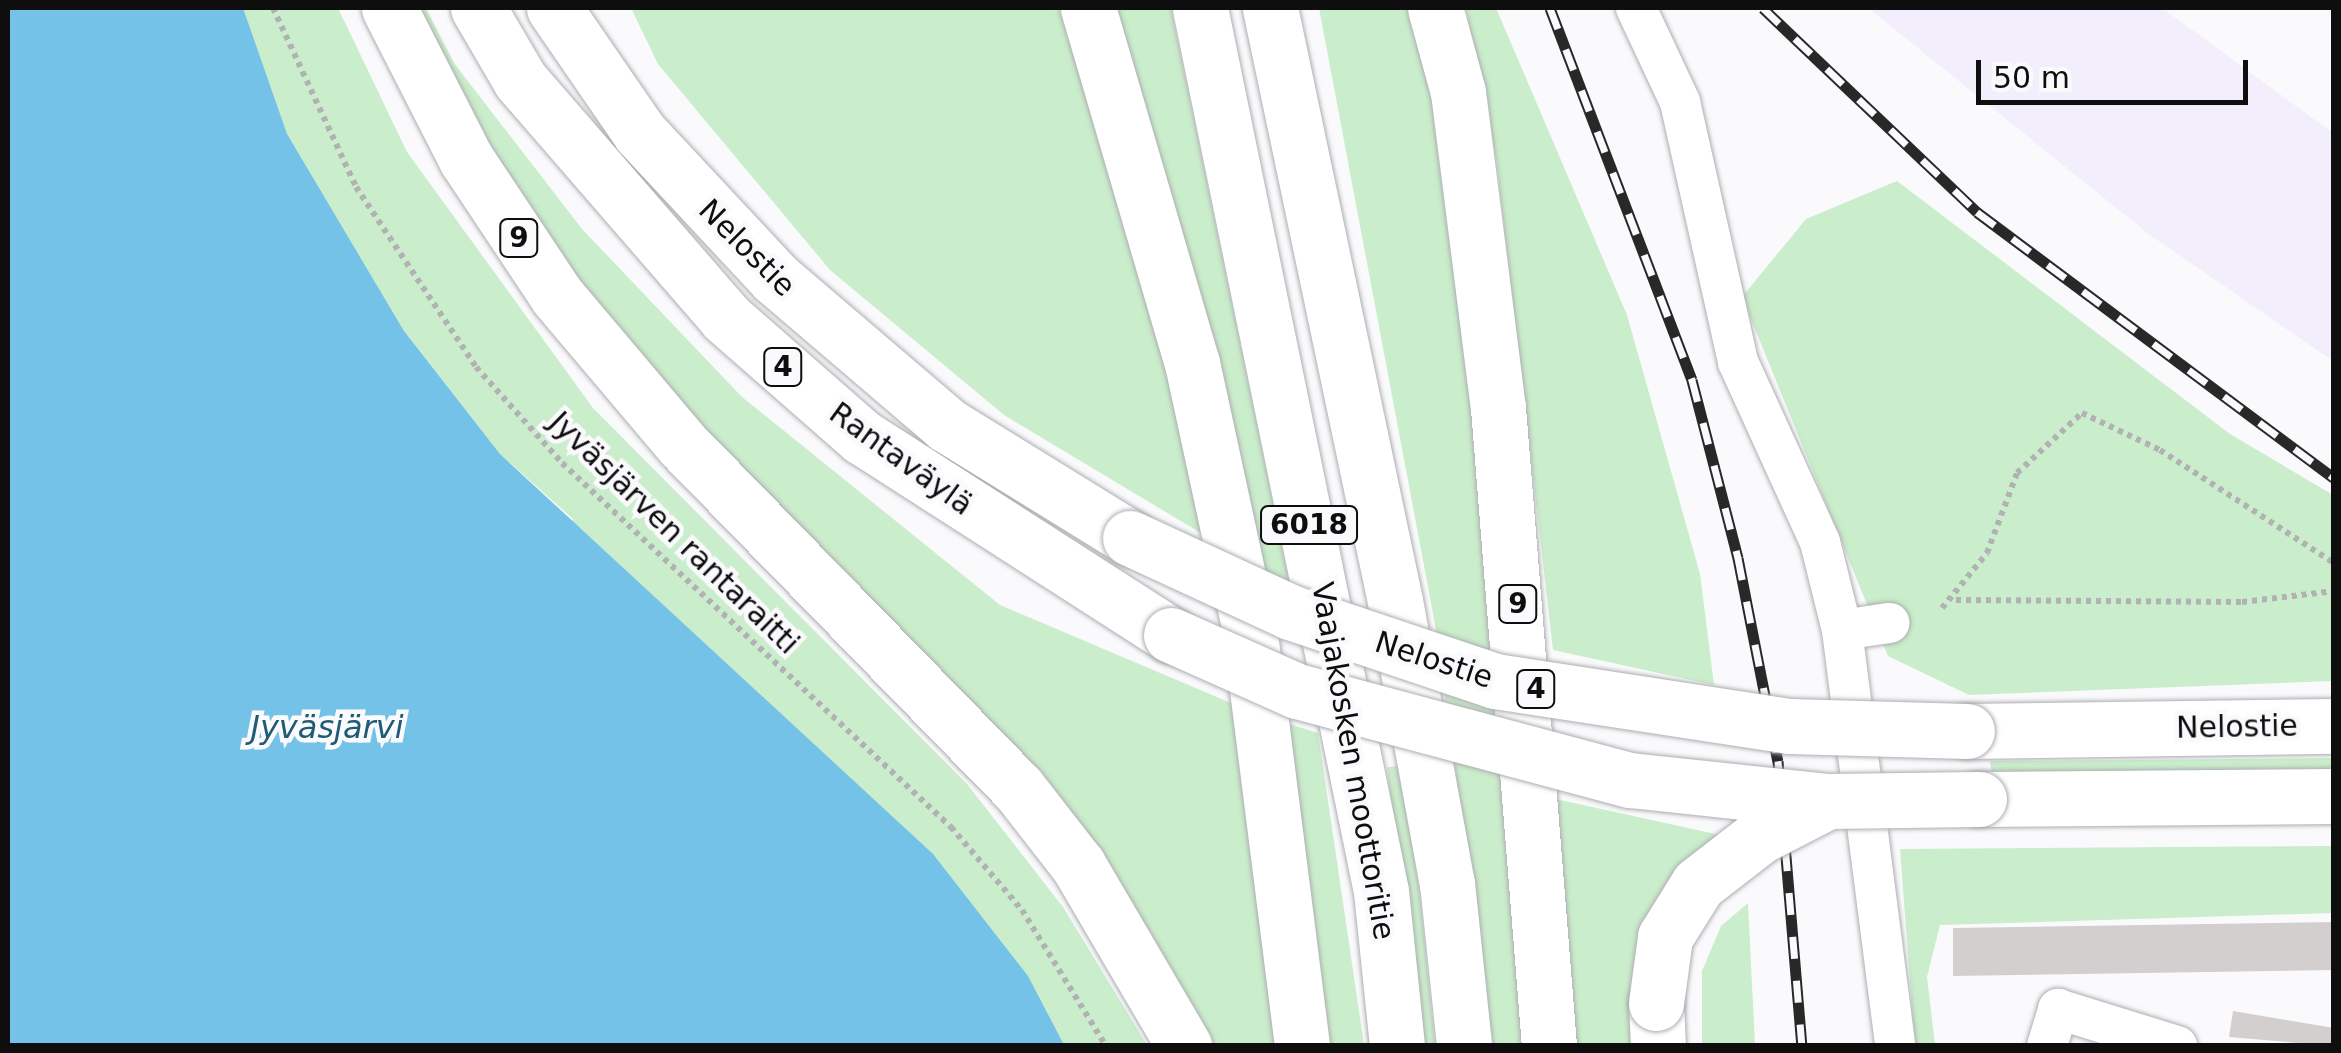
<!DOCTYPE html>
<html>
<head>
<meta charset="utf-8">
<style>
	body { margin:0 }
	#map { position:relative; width:2341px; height:1053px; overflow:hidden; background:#fafafd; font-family:"DejaVu Sans",sans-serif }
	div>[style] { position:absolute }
	.industrial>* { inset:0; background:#f2eefc }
	.green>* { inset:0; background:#caedcb }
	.water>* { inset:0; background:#74c2e8 }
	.building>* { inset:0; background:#d2cfce }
	.path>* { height:6px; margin-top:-3px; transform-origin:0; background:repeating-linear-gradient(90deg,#b2b2b4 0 5px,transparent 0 10px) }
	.roads { filter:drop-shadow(0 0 2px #adaeb1) drop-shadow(0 0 2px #adaeb1) }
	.minor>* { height:40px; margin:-20px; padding:0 20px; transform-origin:20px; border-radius:20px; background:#fff }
	.highway>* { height:55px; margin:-27.5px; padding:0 27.5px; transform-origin:27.5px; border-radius:27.5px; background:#fff }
	.rail>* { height:11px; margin-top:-5.5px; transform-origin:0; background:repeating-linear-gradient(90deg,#fafafd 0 22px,#282829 0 44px); box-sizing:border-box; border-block:2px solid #282829 }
	.bridges { filter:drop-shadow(0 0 2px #adaeb1) drop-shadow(0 0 2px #adaeb1) }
	.highway-bridge>* { height:55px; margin:-27.5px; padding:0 27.5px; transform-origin:27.5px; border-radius:27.5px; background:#fff }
	span { translate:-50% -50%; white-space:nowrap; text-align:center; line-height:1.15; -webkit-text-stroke:9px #fafafd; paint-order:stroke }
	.shield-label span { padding:2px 8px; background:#fafafd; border:2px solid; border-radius:8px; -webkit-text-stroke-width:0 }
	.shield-label { font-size:28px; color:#0e0e0f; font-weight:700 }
	.street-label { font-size:30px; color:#0e0e0f }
	.water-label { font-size:32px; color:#1f5b76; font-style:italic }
	.frame { position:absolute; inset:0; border:10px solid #0e0e0f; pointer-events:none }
	.scale { position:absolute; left:1976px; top:60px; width:272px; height:45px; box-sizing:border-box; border:5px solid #0e0e0f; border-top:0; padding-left:12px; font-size:30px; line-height:35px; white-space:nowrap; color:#0e0e0f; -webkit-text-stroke:8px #fafafd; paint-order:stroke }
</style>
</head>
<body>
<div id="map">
	<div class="industrial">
		<i style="clip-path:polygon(1868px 8px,2162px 8px,2333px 133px,2333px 361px,2150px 235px)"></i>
	</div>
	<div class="green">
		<i style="clip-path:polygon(8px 8px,338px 8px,407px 152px,593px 408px,967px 784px,1063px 907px,1147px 1045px,356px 1045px,573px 519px,500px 454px,404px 331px,287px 135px)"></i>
		<i style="clip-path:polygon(409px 8px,426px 8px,454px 63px,582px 229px,742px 397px,1000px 605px,1238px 706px,1282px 1045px,1204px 1045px,528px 221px)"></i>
		<i style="clip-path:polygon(631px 8px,1059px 8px,1169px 369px,1204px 535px,1004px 415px,830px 270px,658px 64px)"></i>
		<i style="clip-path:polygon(1107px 8px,1171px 8px,1289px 581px,1249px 565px)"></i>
		<i style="clip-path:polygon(1319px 8px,1412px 8px,1454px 158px,1530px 1045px,1493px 1045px,1435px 624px)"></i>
		<i style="clip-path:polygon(1466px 8px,1496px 8px,1627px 315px,1700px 574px,1714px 685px,1553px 650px,1497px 163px)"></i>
		<i style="clip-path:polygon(1897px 181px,2230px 434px,2333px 495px,2333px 681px,1969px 695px,1888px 656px,1742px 297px,1806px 219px)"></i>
		<i style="clip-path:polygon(1280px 721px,1318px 733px,1364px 1045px,1322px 1045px)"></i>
		<i style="clip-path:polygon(2333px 758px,2334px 775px,1993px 780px,1990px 761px)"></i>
		<i style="clip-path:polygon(1400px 766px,1419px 888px,1435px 1045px,1420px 1045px,1387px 767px)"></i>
		<i style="clip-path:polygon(1551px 798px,1720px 835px,1642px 1045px,1568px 1045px)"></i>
		<i style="clip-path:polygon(2333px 846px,2333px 913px,1940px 925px,1927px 977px,1935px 1045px,1915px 1045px,1900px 849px)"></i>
		<i style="clip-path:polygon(1748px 903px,1755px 1045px,1702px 1045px,1702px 971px,1721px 926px)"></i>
	</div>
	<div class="water">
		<i style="clip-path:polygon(8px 8px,243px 8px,287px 134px,404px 331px,500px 454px,933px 854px,1028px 976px,1064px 1045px,8px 1045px)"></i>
	</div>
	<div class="building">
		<i style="clip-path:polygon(2334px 922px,2334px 970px,1953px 976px,1953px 928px)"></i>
		<i style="clip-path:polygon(2233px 1011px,2334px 1028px,2334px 1046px,2229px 1037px)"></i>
	</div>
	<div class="path">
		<i style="left:273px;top:8px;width:197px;rotate:65.1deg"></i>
		<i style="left:356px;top:187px;width:216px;rotate:56.3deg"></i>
		<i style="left:476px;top:367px;width:129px;rotate:48.1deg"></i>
		<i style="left:562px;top:463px;width:533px;rotate:43.1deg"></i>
		<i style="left:951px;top:827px;width:109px;rotate:49.5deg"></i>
		<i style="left:1022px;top:910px;width:160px;rotate:58.3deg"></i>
		<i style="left:1956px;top:600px;width:286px;rotate:0.4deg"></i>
		<i style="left:2242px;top:602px;width:93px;rotate:-6.8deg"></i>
		<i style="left:1942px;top:608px;width:71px;rotate:-50.7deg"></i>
		<i style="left:1987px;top:553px;width:85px;rotate:-69.4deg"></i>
		<i style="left:2017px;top:473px;width:88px;rotate:-42.7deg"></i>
		<i style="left:2082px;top:413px;width:86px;rotate:25.4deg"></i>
		<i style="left:2160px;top:450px;width:207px;rotate:33deg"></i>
	</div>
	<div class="roads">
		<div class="minor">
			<i style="left:1636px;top:8px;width:104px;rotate:64.9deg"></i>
			<i style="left:1680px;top:102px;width:266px;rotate:77.4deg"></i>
			<i style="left:1738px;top:362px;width:198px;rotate:65.5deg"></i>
			<i style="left:1820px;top:542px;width:91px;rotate:76deg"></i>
			<i style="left:1842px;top:630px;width:419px;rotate:82.7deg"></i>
			<i style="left:1842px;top:630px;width:48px;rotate:-8.5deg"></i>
			<i style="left:2047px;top:1046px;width:39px;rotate:-73deg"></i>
			<i style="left:2058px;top:1009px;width:125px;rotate:17.3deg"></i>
		</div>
		<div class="highway">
			<i style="left:389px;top:8px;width:169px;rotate:63deg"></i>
			<i style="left:466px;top:159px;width:164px;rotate:56.4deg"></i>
			<i style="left:557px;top:296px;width:195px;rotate:49.8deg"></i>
			<i style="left:683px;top:445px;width:479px;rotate:45.7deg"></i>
			<i style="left:1018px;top:788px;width:98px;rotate:52.1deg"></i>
			<i style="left:1078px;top:865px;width:210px;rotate:59.6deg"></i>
			<i style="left:478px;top:8px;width:83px;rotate:59.7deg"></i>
			<i style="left:520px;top:80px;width:315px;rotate:49.1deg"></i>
			<i style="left:726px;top:318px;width:181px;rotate:41.2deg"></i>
			<i style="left:862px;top:437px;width:367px;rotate:32.7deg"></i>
			<i style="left:554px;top:8px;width:152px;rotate:55.5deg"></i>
			<i style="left:640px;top:133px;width:198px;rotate:47deg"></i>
			<i style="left:775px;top:278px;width:226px;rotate:40.5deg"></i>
			<i style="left:947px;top:425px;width:215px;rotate:31.7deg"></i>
			<i style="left:1088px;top:8px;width:370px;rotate:73.7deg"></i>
			<i style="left:1192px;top:363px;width:269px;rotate:77.8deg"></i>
			<i style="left:1249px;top:626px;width:423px;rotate:82.8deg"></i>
			<i style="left:1200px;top:8px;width:901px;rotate:78.42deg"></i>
			<i style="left:1381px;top:891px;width:156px;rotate:84.1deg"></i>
			<i style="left:1270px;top:8px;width:606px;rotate:78.1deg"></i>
			<i style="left:1395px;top:601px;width:287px;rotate:79.6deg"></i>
			<i style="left:1447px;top:883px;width:164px;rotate:84deg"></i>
			<i style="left:1435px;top:8px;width:87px;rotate:74.7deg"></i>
			<i style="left:1458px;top:92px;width:319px;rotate:82.8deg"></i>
			<i style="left:1498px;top:408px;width:640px;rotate:85.43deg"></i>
			<i style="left:1967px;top:731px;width:367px;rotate:-0.8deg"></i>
			<i style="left:1979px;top:799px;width:355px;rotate:-0.5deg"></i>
			<i style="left:1656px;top:1003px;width:43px;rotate:87.3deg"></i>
		</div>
	</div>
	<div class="rail">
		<i style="left:1550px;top:8px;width:398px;rotate:69.1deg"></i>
		<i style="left:1692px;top:380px;width:184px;rotate:75.5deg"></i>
		<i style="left:1738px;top:558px;width:207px;rotate:78.9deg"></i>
		<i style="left:1778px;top:761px;width:286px;rotate:85.2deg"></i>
		<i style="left:1763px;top:8px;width:296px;rotate:43.6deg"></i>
		<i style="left:1977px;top:212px;width:445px;rotate:36.7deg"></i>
	</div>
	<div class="bridges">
		<div class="highway-bridge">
			<i style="left:1130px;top:538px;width:176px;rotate:24.8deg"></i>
			<i style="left:1290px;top:612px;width:216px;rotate:18.6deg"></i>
			<i style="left:1495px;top:681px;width:297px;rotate:8.7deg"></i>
			<i style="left:1789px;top:726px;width:178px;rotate:1.6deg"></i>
			<i style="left:1171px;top:635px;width:138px;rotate:24deg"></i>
			<i style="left:1297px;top:691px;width:345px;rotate:15deg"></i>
			<i style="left:1630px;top:780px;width:199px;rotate:6.1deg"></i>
			<i style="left:1828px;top:801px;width:151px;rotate:-0.8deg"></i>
			<i style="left:1656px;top:1003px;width:67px;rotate:-82.2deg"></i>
			<i style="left:1665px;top:937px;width:62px;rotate:-58.1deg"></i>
			<i style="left:1698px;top:884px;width:78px;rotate:-37.7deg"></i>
			<i style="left:1760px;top:836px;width:76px;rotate:-27.2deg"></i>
		</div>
	</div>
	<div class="shield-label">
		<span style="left:519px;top:238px">9</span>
		<span style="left:783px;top:367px">4</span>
		<span style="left:1309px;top:525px">6018</span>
		<span style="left:1518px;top:604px">9</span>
		<span style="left:1536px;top:689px">4</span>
	</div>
	<div class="street-label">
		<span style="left:747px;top:248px;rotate:45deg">Nelostie</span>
		<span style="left:901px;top:459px;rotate:36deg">Rantaväylä</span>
		<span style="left:674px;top:533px;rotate:44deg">Jyväsjärven rantaraitti</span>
		<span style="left:1434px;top:660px;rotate:18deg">Nelostie</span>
		<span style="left:2237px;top:727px;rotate:-1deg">Nelostie</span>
		<span style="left:1353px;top:761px;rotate:80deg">Vaajakosken moottoritie</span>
	</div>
	<div class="water-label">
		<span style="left:327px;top:727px">Jyväsjärvi</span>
	</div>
	<div class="frame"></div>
	<div class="scale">50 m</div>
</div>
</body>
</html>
